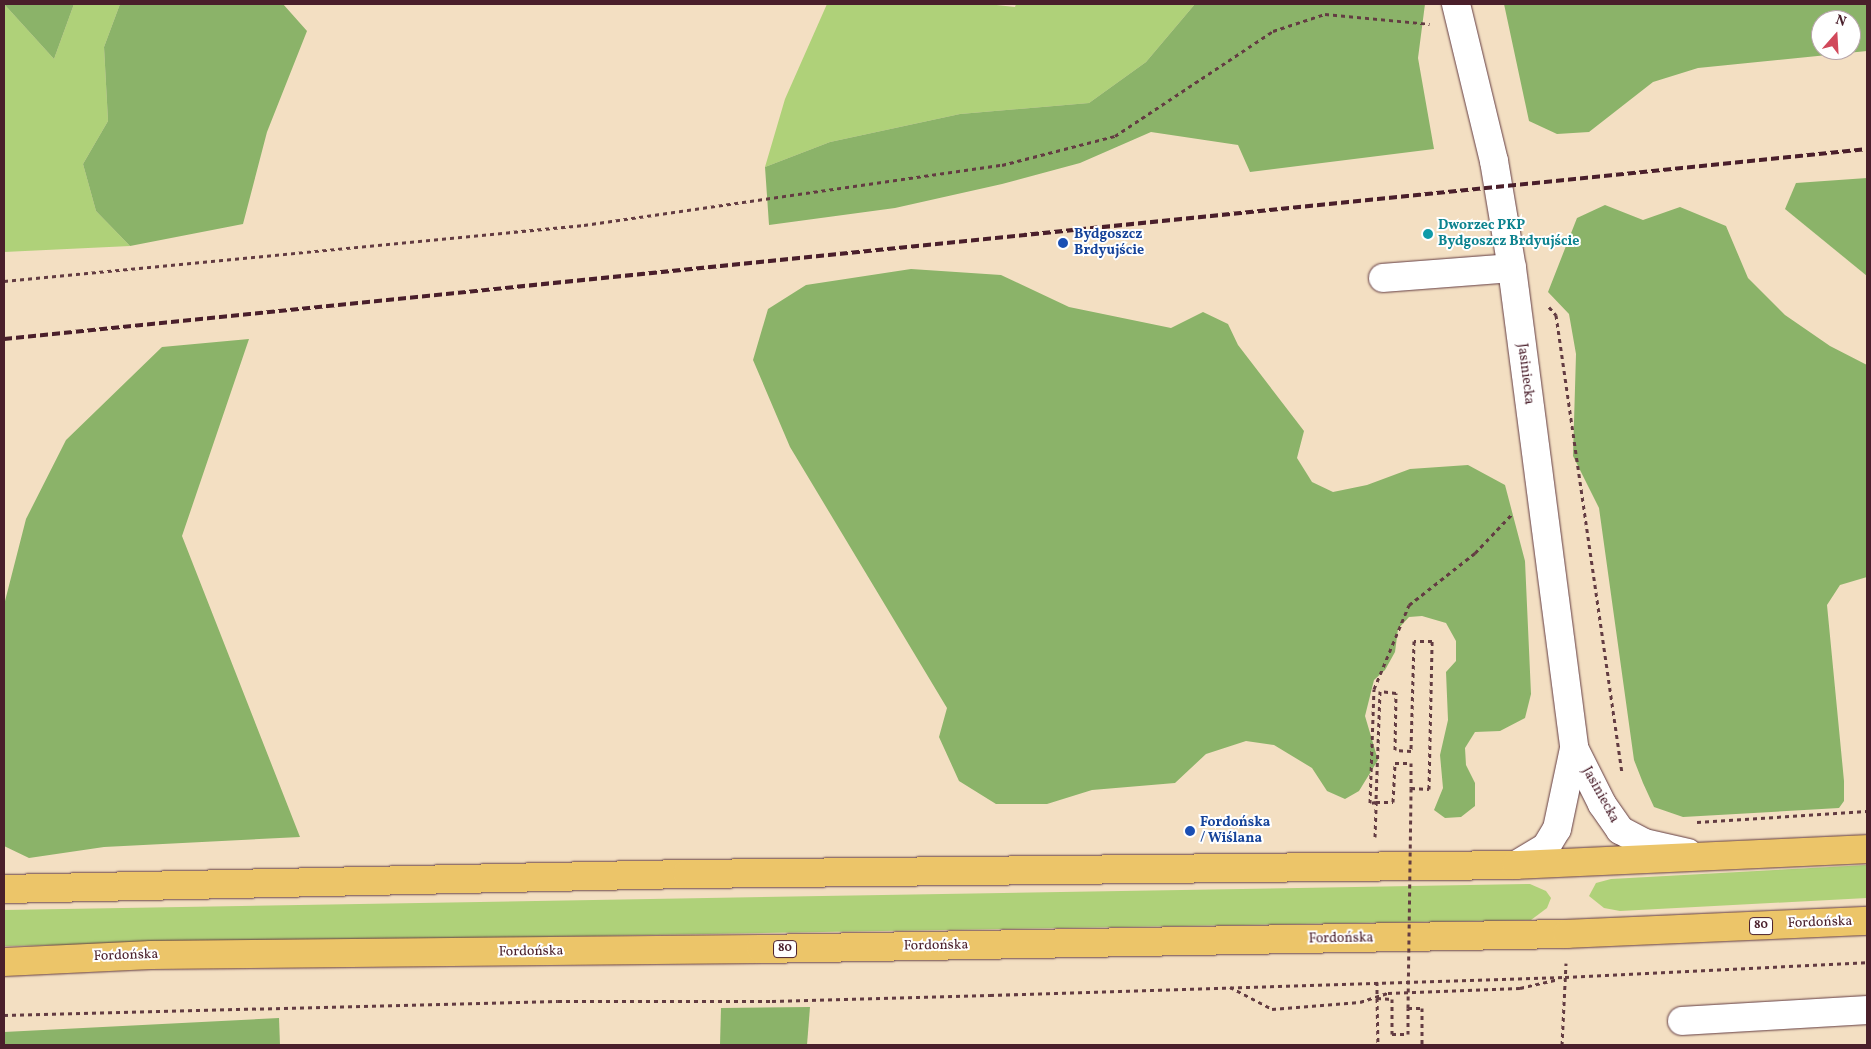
<!DOCTYPE html>
<html>
<head>
<meta charset="utf-8">
<style>
	body { margin:0 }
	#map { position:relative; width:1871px; height:1049px; overflow:hidden; background:#f3dfc2; font-family:Vollkorn,serif }
	div>[style] { position:absolute }
	.green>* { inset:0; background:#afd179 }
	.forest>* { inset:0; background:#8bb369 }
	.path>* { height:3px; margin-top:-1.5px; transform-origin:0; background:repeating-linear-gradient(90deg,#633c42 0 4px,transparent 0 8px) }
	.roads { filter:drop-shadow(0 0 1px #633c42) drop-shadow(0 0 1px #633c42) }
	.minor>* { height:28px; margin:-14px; padding:0 14px; transform-origin:14px; border-radius:14px; background:#fff }
	.major>* { height:28px; margin:-14px; padding:0 14px; transform-origin:14px; border-radius:14px; background:#ecc569 }
	.rail>* { height:4px; margin-top:-2px; transform-origin:0; background:repeating-linear-gradient(90deg,#4a1f2b 0 8px,transparent 0 12px) }
	.path-bridge>* { height:3px; margin-top:-1.5px; transform-origin:0; background:repeating-linear-gradient(90deg,#633c42 0 4px,transparent 0 8px) }
	.dots>* { width:14px; height:14px; translate:-50% -50%; box-sizing:border-box; border:2px solid #fff; border-radius:50% }
	span { translate:-50% -50%; white-space:nowrap; text-align:center; line-height:1.15; -webkit-text-stroke:4px #fff; paint-order:stroke }
	.shield-label span { padding:1px 4px; background:#fff; border:1px solid; border-radius:4px; -webkit-text-stroke-width:0 }
	.shield-label { font-size:12px; color:#4a1f2b; font-weight:700 }
	.culture-label { font-size:14px; color:#0d838f; font-weight:700 }
	.left { translate:0 -50%; text-align:left }
	.transit-label { font-size:14px; color:#164399; font-weight:700 }
	.street-label { font-size:14px; color:#4a1f2b }
	.frame { position:absolute; inset:0; border:5px solid #4a1f2b; pointer-events:none }
	.north { position:absolute; left:1811px; top:10px; width:50px; height:50px; box-sizing:border-box; background:#fff; border:1px solid #b7a5aa; border-radius:50%; rotate:19deg; font-size:14px; font-weight:700; line-height:20px; text-align:center; color:#4a1f2b }
	.north::after { content:''; display:block; margin:auto; width:18px; height:22px; background:#d1495b; clip-path:polygon(50% 0,100% 100%,50% 72%,0 100%) }
</style>
</head>
<body>
<div id="map">
	<div class="green">
		<i style="clip-path:polygon(4px 4px,54px 59px,74px 4px,120px 4px,104px 47px,108px 121px,83px 164px,96px 211px,130px 246px,4px 252px)"></i>
		<i style="clip-path:polygon(827px 4px,987px 4px,1015px 7px,1016px 4px,1195px 4px,1146px 62px,1089px 103px,960px 114px,830px 142px,765px 167px,785px 99px)"></i>
		<i style="clip-path:polygon(1867px 865px,1867px 898px,1620px 911px,1604px 908px,1589px 896px,1596px 883px,1611px 879px)"></i>
		<i style="clip-path:polygon(1530px 884px,1546px 891px,1551px 898px,1547px 908px,1531px 920px,4px 946px,4px 910px)"></i>
	</div>
	<div class="forest">
		<i style="clip-path:polygon(4px 4px,74px 4px,54px 59px)"></i>
		<i style="clip-path:polygon(120px 4px,283px 4px,307px 31px,267px 132px,243px 224px,130px 246px,96px 211px,83px 164px,108px 121px,104px 47px)"></i>
		<i style="clip-path:polygon(1195px 4px,1425px 4px,1418px 58px,1434px 149px,1250px 172px,1238px 145px,1151px 132px,1080px 163px,1002px 184px,895px 208px,769px 225px,765px 167px,830px 142px,960px 114px,1089px 103px,1146px 62px)"></i>
		<i style="clip-path:polygon(evenodd,1504px 4px,1867px 4px,1867px 51px,1698px 68px,1653px 82px,1589px 132px,1557px 134px,1529px 121px,1504px 4px,1821px 20px,1851px 20px,1851px 50px,1821px 50px,1821px 20px)"></i>
		<i style="clip-path:polygon(1867px 178px,1867px 276px,1785px 209px,1796px 183px)"></i>
		<i style="clip-path:polygon(1605px 205px,1643px 220px,1680px 207px,1726px 226px,1748px 278px,1785px 315px,1830px 346px,1867px 365px,1867px 577px,1840px 585px,1827px 605px,1844px 781px,1844px 801px,1839px 808px,1683px 817px,1654px 807px,1643px 783px,1634px 760px,1599px 508px,1573px 456px,1576px 354px,1569px 314px,1548px 292px,1577px 218px)"></i>
		<i style="clip-path:polygon(911px 269px,1001px 275px,1069px 307px,1171px 328px,1203px 312px,1228px 324px,1238px 345px,1304px 431px,1297px 458px,1312px 482px,1333px 492px,1367px 485px,1410px 469px,1468px 465px,1505px 485px,1525px 561px,1531px 694px,1525px 718px,1500px 731px,1475px 732px,1465px 748px,1466px 765px,1475px 783px,1475px 806px,1461px 817px,1445px 818px,1434px 810px,1443px 788px,1440px 755px,1448px 720px,1446px 672px,1456px 661px,1456px 641px,1446px 623px,1422px 616px,1409px 617px,1398px 629px,1395px 652px,1385px 670px,1374px 680px,1365px 716px,1378px 760px,1359px 791px,1345px 799px,1327px 791px,1312px 768px,1274px 745px,1246px 741px,1206px 754px,1175px 783px,1092px 790px,1047px 804px,996px 804px,959px 781px,939px 737px,947px 708px,790px 447px,753px 360px,768px 309px,806px 285px)"></i>
		<i style="clip-path:polygon(249px 339px,182px 536px,300px 837px,104px 847px,29px 858px,4px 846px,4px 605px,26px 519px,66px 440px,162px 347px)"></i>
		<i style="clip-path:polygon(810px 1007px,807px 1045px,720px 1045px,721px 1008px)"></i>
		<i style="clip-path:polygon(279px 1018px,280px 1045px,4px 1045px,4px 1032px)"></i>
	</div>
	<div class="path">
		<i style="left:4px;top:281px;width:583px;rotate:-5.51deg"></i>
		<i style="left:584px;top:225px;width:422px;rotate:-8.2deg"></i>
		<i style="left:1002px;top:165px;width:117px;rotate:-14.4deg"></i>
		<i style="left:1115px;top:136px;width:190px;rotate:-33.6deg"></i>
		<i style="left:1273px;top:31px;width:55px;rotate:-18.1deg"></i>
		<i style="left:1325px;top:14px;width:105px;rotate:5.4deg"></i>
		<i style="left:1549px;top:307px;width:11px;rotate:49deg"></i>
		<i style="left:1556px;top:315px;width:461px;rotate:81.8deg"></i>
		<i style="left:1697px;top:822px;width:170px;rotate:-3.7deg"></i>
		<i style="left:1375px;top:837px;width:35px;rotate:-88deg"></i>
		<i style="left:1376px;top:802px;width:17px"></i>
		<i style="left:1393px;top:802px;width:39px;rotate:-87deg"></i>
		<i style="left:1395px;top:763px;width:16px"></i>
		<i style="left:1411px;top:763px;width:25px;rotate:90deg"></i>
		<i style="left:1411px;top:788px;width:18px;rotate:3deg"></i>
		<i style="left:1429px;top:789px;width:148px;rotate:-88.8deg"></i>
		<i style="left:1432px;top:641px;width:18px;rotate:180deg"></i>
		<i style="left:1414px;top:641px;width:110px;rotate:91.6deg"></i>
		<i style="left:1411px;top:751px;width:16px;rotate:-176deg"></i>
		<i style="left:1395px;top:750px;width:57px;rotate:-89deg"></i>
		<i style="left:1396px;top:693px;width:16px;rotate:-173deg"></i>
		<i style="left:1380px;top:691px;width:111px;rotate:92.1deg"></i>
		<i style="left:1376px;top:802px;width:6px;rotate:171deg"></i>
		<i style="left:1370px;top:803px;width:114px;rotate:-88deg"></i>
		<i style="left:1374px;top:689px;width:91px;rotate:-67.4deg"></i>
		<i style="left:1409px;top:605px;width:84px;rotate:-38.2deg"></i>
		<i style="left:1475px;top:553px;width:55px;rotate:-46.5deg"></i>
		<i style="left:1377px;top:982px;width:16px;rotate:90deg"></i>
		<i style="left:1377px;top:998px;width:15px;rotate:4deg"></i>
		<i style="left:1392px;top:999px;width:35px;rotate:90deg"></i>
		<i style="left:1392px;top:1034px;width:16px"></i>
		<i style="left:1408px;top:1034px;width:26px;rotate:-90deg"></i>
		<i style="left:1408px;top:1008px;width:14px"></i>
		<i style="left:1422px;top:1008px;width:37px;rotate:90deg"></i>
		<i style="left:1230px;top:987px;width:47px;rotate:27.6deg"></i>
		<i style="left:1272px;top:1009px;width:88px;rotate:-4.5deg"></i>
		<i style="left:1360px;top:1002px;width:29px;rotate:-18deg"></i>
		<i style="left:1388px;top:993px;width:132px;rotate:-2.2deg"></i>
		<i style="left:1520px;top:988px;width:39px;rotate:-13deg"></i>
		<i style="left:1377px;top:998px;width:47px;rotate:88.8deg"></i>
		<i style="left:4px;top:1015px;width:554px;rotate:-1.45deg"></i>
		<i style="left:558px;top:1001px;width:214px"></i>
		<i style="left:772px;top:1001px;width:218px;rotate:-1.6deg"></i>
		<i style="left:990px;top:995px;width:575px;rotate:-1.79deg"></i>
		<i style="left:1565px;top:977px;width:302px;rotate:-2.8deg"></i>
		<i style="left:1392px;top:1045px;width:17px"></i>
		<i style="left:1562px;top:1045px;width:82px;rotate:-87.2deg"></i>
	</div>
	<div class="roads">
		<div class="minor">
			<i style="left:1456px;top:4px;width:162px;rotate:76.4deg"></i>
			<i style="left:1494px;top:161px;width:109px;rotate:80.5deg"></i>
			<i style="left:1512px;top:268px;width:484px;rotate:82.6deg"></i>
			<i style="left:1574px;top:748px;width:63px;rotate:63.4deg"></i>
			<i style="left:1602px;top:804px;width:32px;rotate:55deg"></i>
			<i style="left:1620px;top:830px;width:27px;rotate:28deg"></i>
			<i style="left:1644px;top:843px;width:45px;rotate:12.8deg"></i>
			<i style="left:1383px;top:278px;width:129px;rotate:-4.4deg"></i>
			<i style="left:1516px;top:865px;width:35px;rotate:-31deg"></i>
			<i style="left:1546px;top:847px;width:21px;rotate:-59deg"></i>
			<i style="left:1557px;top:829px;width:83px;rotate:-78.1deg"></i>
			<i style="left:1682px;top:1021px;width:185px;rotate:-3.4deg"></i>
		</div>
		<div class="major">
			<i style="left:4px;top:889px;width:683px;rotate:-1.26deg"></i>
			<i style="left:687px;top:874px;width:829px;rotate:-0.62deg"></i>
			<i style="left:1516px;top:865px;width:351px;rotate:-2.6deg"></i>
			<i style="left:4px;top:962px;width:147px;rotate:-2.7deg"></i>
			<i style="left:151px;top:955px;width:610px;rotate:-0.56deg"></i>
			<i style="left:761px;top:949px;width:806px;rotate:-1.07deg"></i>
			<i style="left:1567px;top:934px;width:300px;rotate:-2.5deg"></i>
		</div>
	</div>
	<div class="rail">
		<i style="left:4px;top:339px;width:1873px;rotate:-5.82deg"></i>
	</div>
	<div class="path-bridge">
		<i style="left:1408px;top:1008px;width:220px;rotate:-89.2deg"></i>
	</div>
	<div class="dots">
		<i style="left:1428px;top:234px;background:#0f9aa8"></i>
		<i style="left:1063px;top:243px;background:#1a4fb4"></i>
		<i style="left:1190px;top:831px;background:#1a4fb4"></i>
	</div>
	<div class="shield-label">
		<span style="left:1761px;top:926px">80</span>
		<span style="left:785px;top:949px">80</span>
	</div>
	<div class="culture-label">
		<span class="left" style="left:1438px;top:234px">Dworzec PKP<br>Bydgoszcz Brdyujście</span>
	</div>
	<div class="transit-label">
		<span class="left" style="left:1074px;top:243px">Bydgoszcz<br>Brdyujście</span>
		<span class="left" style="left:1200px;top:831px">Fordońska<br>/ Wiślana</span>
	</div>
	<div class="street-label">
		<span style="left:1525px;top:374px;rotate:83deg">Jasiniecka</span>
		<span style="left:1600px;top:795px;rotate:61deg">Jasiniecka</span>
		<span style="left:1820px;top:923px;rotate:-2deg">Fordońska</span>
		<span style="left:1341px;top:939px;rotate:-1deg">Fordońska</span>
		<span style="left:936px;top:946px;rotate:-1deg">Fordońska</span>
		<span style="left:531px;top:952px;rotate:-1deg">Fordońska</span>
		<span style="left:126px;top:956px;rotate:-2deg">Fordońska</span>
	</div>
	<div class="frame"></div>
	<div class="north">N</div>
</div>
</body>
</html>
